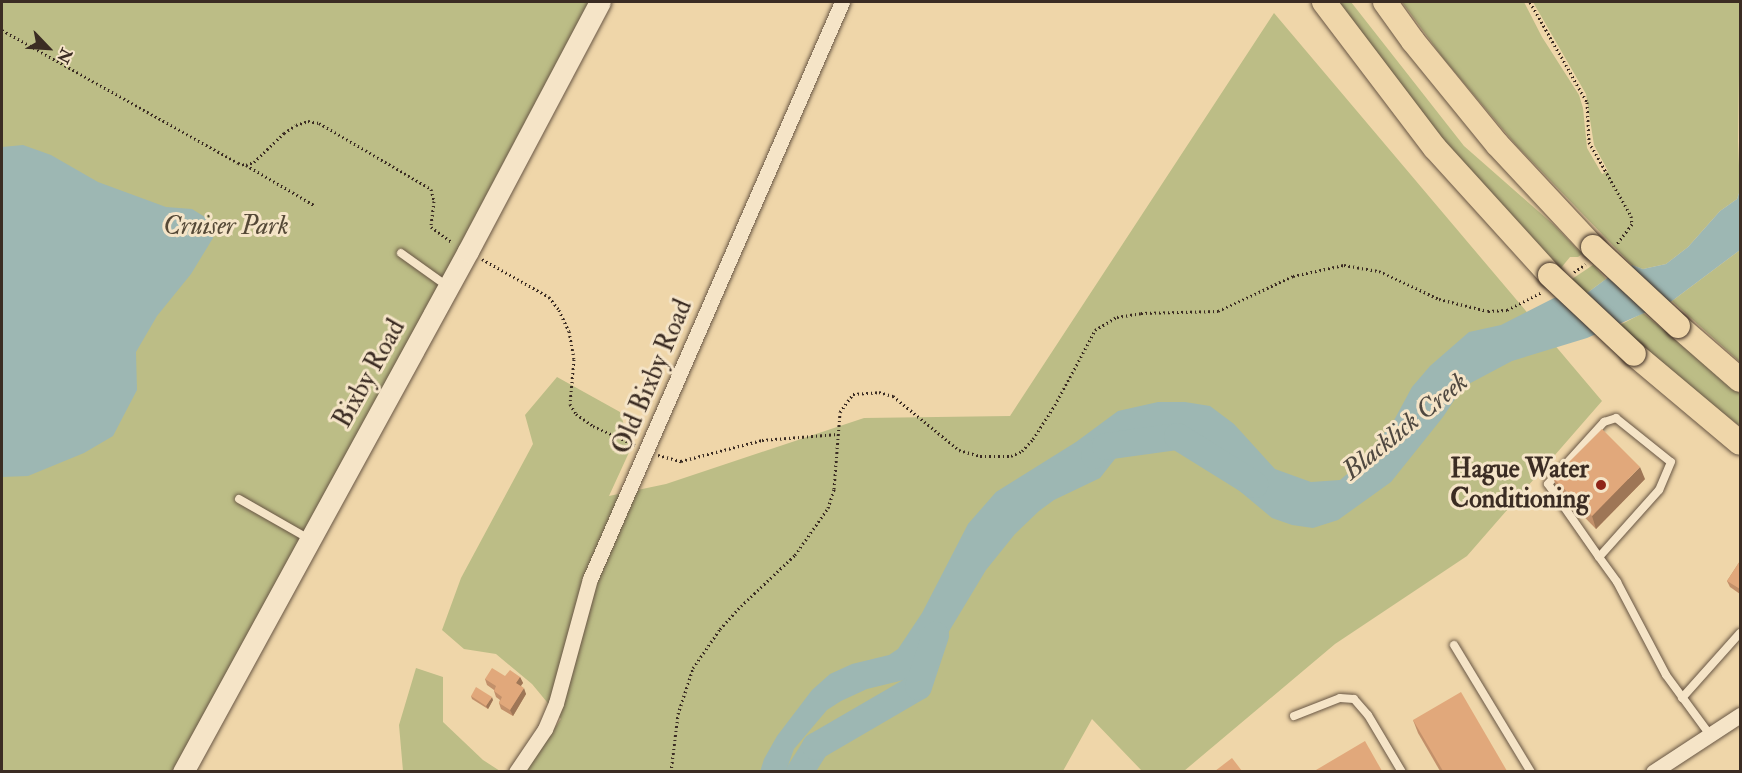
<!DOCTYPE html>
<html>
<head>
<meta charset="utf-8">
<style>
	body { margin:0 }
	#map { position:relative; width:1742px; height:773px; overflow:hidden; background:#efd6a9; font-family:"IM FELL Double Pica",serif }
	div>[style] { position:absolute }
	.green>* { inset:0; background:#bcbd86 }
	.water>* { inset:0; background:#9db7b3 }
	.river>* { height:27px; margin:-13.5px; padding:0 13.5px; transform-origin:13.5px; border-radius:13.5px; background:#9db7b3 }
	.path>* { height:3px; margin-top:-1.5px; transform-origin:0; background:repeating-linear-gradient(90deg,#3b2c23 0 1.5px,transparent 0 4.5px) }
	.roads { filter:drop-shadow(0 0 2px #685644) drop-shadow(0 0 2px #685644) }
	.lane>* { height:8px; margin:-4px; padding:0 4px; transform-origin:4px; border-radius:4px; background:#f5e4c7 }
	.street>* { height:15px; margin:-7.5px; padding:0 7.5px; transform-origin:7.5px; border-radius:7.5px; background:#f5e4c7 }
	.secondary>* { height:21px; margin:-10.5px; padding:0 10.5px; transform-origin:10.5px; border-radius:10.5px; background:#f5e4c7 }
	.primary>* { height:24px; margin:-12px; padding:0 12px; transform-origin:12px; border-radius:12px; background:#efd6a9 }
	.bridges { filter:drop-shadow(0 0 2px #3b2c23) drop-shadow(0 0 2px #3b2c23) }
	.primary-bridge>* { height:24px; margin:-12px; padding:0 12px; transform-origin:12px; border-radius:12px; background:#efd6a9 }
	.wall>* { inset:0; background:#c2906a }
	.shaded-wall>* { inset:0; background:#9e7656 }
	.building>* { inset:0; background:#e1a87b }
	.dots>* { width:16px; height:16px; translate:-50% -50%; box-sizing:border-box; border:3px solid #f5e4c7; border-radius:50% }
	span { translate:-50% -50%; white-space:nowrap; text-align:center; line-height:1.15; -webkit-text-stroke:6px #f5e4c7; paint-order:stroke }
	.park-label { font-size:26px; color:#554937; font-style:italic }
	.street-label { font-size:26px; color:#3b2c23 }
	.poi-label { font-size:26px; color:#3b2c23; font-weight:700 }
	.right { translate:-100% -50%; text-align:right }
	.water-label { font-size:27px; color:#4f4840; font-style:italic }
	.frame { position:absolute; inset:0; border:3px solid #3b2c23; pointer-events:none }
	.north { position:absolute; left:18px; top:18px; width:60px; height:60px; -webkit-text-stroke:4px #f5e4c7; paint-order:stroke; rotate:115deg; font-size:16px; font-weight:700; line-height:24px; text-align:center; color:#3b2c23 }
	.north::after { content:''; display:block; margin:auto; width:21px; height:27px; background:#3b2c23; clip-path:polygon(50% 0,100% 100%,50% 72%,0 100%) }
</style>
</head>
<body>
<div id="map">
	<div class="green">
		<i style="clip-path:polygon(2px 2px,600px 2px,183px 771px,2px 772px)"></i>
		<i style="clip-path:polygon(1339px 2px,1351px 2px,1464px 146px,1554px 225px,1582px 254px,1578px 257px,1570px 257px,1561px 268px,1555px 264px,1445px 143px)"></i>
		<i style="clip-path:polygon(1402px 2px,1524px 2px,1542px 37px,1579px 95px,1583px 108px,1587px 148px,1602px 174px,1608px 171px,1594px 145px,1586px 94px,1533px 2px,1740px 2px,1738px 141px,1740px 190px,1737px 199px,1720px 211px,1688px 247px,1666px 264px,1643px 269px,1632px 265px,1516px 145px,1443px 58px)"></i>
		<i style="clip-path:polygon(1274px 13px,1602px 401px,1467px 556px,1335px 644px,1184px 771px,1142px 771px,1092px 719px,1063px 771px,525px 771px,561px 719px,532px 684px,496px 654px,464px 649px,442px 630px,461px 578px,533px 444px,525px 415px,557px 377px,620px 412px,631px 448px,609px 496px,666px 484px,864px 418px,1010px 416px)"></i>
		<i style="clip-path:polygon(1740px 250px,1740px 362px,1672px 301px)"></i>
		<i style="clip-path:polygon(1593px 265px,1606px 279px,1587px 293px,1572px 279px)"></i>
		<i style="clip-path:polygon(1643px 313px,1740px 394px,1740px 426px,1676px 378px,1620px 325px)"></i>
		<i style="clip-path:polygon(416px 668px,443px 677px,443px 722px,483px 760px,500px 771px,403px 771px,399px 725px)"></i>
	</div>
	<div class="water">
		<i style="clip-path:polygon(23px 145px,51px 155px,98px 182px,166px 207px,192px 209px,213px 222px,213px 238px,191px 274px,157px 316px,136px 352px,137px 390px,113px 436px,84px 453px,28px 476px,2px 477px,2px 147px)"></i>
		<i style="clip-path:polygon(1740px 190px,1740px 250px,1672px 301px,1587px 338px,1512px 361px,1463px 387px,1443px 417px,1391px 482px,1338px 520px,1313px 528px,1292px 525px,1272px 518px,1236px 488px,1221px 461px,1207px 446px,1192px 437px,1173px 432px,1154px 430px,1139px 435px,1129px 441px,1100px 478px,1054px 500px,1039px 511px,1015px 534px,986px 570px,933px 658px,919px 674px,908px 679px,867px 689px,841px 701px,827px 710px,794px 749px,786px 771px,760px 772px,764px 759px,777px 736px,812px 690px,830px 674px,852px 664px,889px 655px,898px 649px,922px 613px,968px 524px,996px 492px,1076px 442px,1118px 411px,1158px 402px,1185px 402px,1210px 406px,1234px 424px,1275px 469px,1311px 482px,1340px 480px,1352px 470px,1392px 424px,1412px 387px,1430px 366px,1469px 332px,1501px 325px,1554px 298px,1587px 293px,1606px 279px,1632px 265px,1643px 269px,1666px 264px,1688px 247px,1720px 211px,1737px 199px)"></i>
	</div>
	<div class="river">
		<i style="left:1094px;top:455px;width:14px;rotate:-39deg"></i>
		<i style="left:1105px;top:446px;width:73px;rotate:-7.9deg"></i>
		<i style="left:1177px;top:436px;width:91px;rotate:31.9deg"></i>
		<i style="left:799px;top:772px;width:31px;rotate:-58deg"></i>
		<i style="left:815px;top:746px;width:119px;rotate:-30.2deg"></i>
		<i style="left:918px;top:686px;width:54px;rotate:-71.6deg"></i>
	</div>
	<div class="path">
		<i style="left:1530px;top:2px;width:115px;rotate:60.3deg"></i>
		<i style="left:1587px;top:102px;width:40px;rotate:87.1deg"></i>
		<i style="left:1589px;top:142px;width:85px;rotate:60.4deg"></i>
		<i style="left:1631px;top:216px;width:8px;rotate:83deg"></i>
		<i style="left:1632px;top:224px;width:25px;rotate:127deg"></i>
		<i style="left:2px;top:30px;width:271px;rotate:29.4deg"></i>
		<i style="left:238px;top:163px;width:8px;rotate:14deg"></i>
		<i style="left:246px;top:165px;width:9px;rotate:-21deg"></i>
		<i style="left:254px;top:162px;width:42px;rotate:-44deg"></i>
		<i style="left:284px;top:133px;width:14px;rotate:-34deg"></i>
		<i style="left:296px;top:125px;width:13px;rotate:-18deg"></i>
		<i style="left:308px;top:121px;width:11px;rotate:10deg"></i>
		<i style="left:319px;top:123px;width:130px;rotate:30.5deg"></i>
		<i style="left:431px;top:189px;width:12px;rotate:76deg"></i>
		<i style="left:434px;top:201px;width:26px;rotate:97deg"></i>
		<i style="left:431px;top:227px;width:26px;rotate:36deg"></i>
		<i style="left:246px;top:165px;width:79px;rotate:30.5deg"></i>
		<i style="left:482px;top:259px;width:77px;rotate:29.6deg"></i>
		<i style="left:549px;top:297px;width:16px;rotate:52deg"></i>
		<i style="left:559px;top:310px;width:23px;rotate:65deg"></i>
		<i style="left:569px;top:331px;width:28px;rotate:80deg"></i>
		<i style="left:574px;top:359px;width:45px;rotate:95.1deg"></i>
		<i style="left:570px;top:404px;width:12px;rotate:59deg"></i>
		<i style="left:576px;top:414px;width:21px;rotate:35deg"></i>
		<i style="left:593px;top:426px;width:46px;rotate:24.3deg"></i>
		<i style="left:1574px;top:272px;width:14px;rotate:-34deg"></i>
		<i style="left:658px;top:455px;width:24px;rotate:15deg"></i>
		<i style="left:681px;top:461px;width:84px;rotate:-14.5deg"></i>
		<i style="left:762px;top:440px;width:76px;rotate:-4.5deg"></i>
		<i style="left:671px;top:772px;width:58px;rotate:-83.1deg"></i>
		<i style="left:678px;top:714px;width:48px;rotate:-71.9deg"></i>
		<i style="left:693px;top:668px;width:47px;rotate:-55.3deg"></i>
		<i style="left:720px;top:629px;width:31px;rotate:-48deg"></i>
		<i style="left:741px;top:606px;width:74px;rotate:-43.4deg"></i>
		<i style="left:795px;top:555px;width:57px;rotate:-54.9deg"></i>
		<i style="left:828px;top:508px;width:20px;rotate:-72deg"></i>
		<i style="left:834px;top:489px;width:77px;rotate:-85.5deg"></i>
		<i style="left:840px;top:412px;width:22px;rotate:-54deg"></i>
		<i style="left:853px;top:394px;width:26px;rotate:-4deg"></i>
		<i style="left:879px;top:392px;width:15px;rotate:16deg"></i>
		<i style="left:893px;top:396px;width:85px;rotate:39.3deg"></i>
		<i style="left:959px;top:450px;width:22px;rotate:16deg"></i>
		<i style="left:980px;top:456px;width:31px"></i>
		<i style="left:1011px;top:456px;width:12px;rotate:-24deg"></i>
		<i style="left:1022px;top:451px;width:16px;rotate:-47deg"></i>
		<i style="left:1033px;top:439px;width:40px;rotate:-57.1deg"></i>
		<i style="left:1055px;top:405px;width:85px;rotate:-61.9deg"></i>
		<i style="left:1095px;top:330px;width:26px;rotate:-31deg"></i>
		<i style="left:1117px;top:317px;width:24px;rotate:-9deg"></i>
		<i style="left:1141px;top:313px;width:77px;rotate:-1.5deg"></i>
		<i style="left:1218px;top:311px;width:83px;rotate:-25deg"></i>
		<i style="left:1293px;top:276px;width:52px;rotate:-12.2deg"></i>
		<i style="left:1344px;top:265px;width:36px;rotate:10deg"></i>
		<i style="left:1379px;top:271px;width:66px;rotate:25deg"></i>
		<i style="left:1439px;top:299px;width:50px;rotate:13.8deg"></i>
		<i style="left:1488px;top:311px;width:19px;rotate:-3deg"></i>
		<i style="left:1507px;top:310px;width:38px;rotate:-27deg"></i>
	</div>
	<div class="roads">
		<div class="lane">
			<i style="left:401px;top:253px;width:48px;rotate:35.7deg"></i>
			<i style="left:239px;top:499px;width:81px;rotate:29.7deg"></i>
			<i style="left:1599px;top:557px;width:89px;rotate:-124.9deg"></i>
			<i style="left:1548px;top:484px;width:84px;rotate:-47.9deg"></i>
			<i style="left:1604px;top:422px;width:13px;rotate:-18deg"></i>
			<i style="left:1616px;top:418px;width:70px;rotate:38.7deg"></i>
			<i style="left:1671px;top:462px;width:30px;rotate:113deg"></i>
			<i style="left:1659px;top:490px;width:90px;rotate:131.8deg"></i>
			<i style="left:1599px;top:557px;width:31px;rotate:54deg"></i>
			<i style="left:1617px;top:582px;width:105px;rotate:62.2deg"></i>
			<i style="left:1666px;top:675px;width:74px;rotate:53.7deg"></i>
			<i style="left:1454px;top:645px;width:149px;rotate:58.8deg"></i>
			<i style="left:1682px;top:698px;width:87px;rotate:-48.3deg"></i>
			<i style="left:1294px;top:716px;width:49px;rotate:-21.4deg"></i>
			<i style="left:1340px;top:698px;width:14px;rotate:4deg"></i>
			<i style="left:1354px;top:699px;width:21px;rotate:49deg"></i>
			<i style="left:1368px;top:715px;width:66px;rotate:59.2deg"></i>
		</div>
		<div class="street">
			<i style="left:516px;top:772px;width:52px;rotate:-56deg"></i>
			<i style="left:545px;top:729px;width:28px;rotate:-67deg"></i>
			<i style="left:556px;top:703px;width:129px;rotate:-74.7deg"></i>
			<i style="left:590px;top:579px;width:630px;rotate:-66.41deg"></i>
			<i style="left:1653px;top:772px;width:104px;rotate:-33.2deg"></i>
		</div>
		<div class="secondary">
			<i style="left:183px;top:772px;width:594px;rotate:-61.32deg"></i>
			<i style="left:468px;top:251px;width:282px;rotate:-62.1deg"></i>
		</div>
		<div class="primary">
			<i style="left:1324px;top:2px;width:183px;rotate:52.8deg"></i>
			<i style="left:1435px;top:148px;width:171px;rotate:47.8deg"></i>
			<i style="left:1385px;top:2px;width:48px;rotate:54.3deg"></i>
			<i style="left:1413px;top:41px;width:133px;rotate:50.8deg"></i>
			<i style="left:1497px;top:144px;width:141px;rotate:47deg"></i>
			<i style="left:1678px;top:326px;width:82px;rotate:41.1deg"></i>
			<i style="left:1634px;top:354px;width:138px;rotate:40deg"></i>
		</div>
	</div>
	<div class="bridges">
		<div class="primary-bridge">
			<i style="left:1593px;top:247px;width:116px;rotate:42.9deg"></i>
			<i style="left:1550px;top:275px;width:115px;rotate:43.2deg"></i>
		</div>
	</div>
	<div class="wall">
		<i style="clip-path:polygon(1553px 478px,1645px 479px,1596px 529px,1558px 490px)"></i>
		<i style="clip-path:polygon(1740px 561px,1740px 594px,1730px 587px,1727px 581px)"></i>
		<i style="clip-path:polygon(520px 677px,523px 683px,521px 686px,526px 694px,513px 716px,501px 709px,499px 703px,500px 700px,496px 697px,494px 691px,494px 690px,487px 685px,485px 679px)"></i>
		<i style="clip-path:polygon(471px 696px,493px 700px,488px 709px,472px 699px)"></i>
		<i style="clip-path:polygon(1413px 720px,1507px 771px,1440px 771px,1418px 733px)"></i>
	</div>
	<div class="shaded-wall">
		<i style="clip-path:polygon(1640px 467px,1645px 479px,1596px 529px,1592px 516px)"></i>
		<i style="clip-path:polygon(520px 677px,523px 683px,518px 689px,516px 683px)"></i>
		<i style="clip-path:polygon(524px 688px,526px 694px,513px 716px,510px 710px)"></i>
		<i style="clip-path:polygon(492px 697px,493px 700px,488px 709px,486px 706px)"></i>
	</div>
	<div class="building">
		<i style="clip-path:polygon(1602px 429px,1640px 467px,1592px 516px,1553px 478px)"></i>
		<i style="clip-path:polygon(1740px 561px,1740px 589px,1727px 581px)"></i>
		<i style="clip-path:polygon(492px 668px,505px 676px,510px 670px,520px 677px,516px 683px,524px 688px,510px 710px,499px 703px,502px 697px,494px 691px,496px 686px,485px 679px)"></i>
		<i style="clip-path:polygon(476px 687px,492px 697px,486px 706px,471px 696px)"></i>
		<i style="clip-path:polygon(1461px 692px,1507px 771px,1443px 771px,1413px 720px)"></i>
		<i style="clip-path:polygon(1365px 741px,1382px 771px,1317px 771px,1316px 770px)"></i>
		<i style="clip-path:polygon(1232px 758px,1242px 771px,1215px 771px)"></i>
	</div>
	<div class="dots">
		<i style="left:1601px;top:485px;background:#8f2418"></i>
	</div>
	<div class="park-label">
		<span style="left:226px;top:227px">Cruiser Park</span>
	</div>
	<div class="street-label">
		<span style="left:370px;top:374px;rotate:-61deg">Bixby Road</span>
		<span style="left:653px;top:377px;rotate:-67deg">Old Bixby Road</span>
	</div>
	<div class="poi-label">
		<span class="right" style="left:1589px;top:485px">Hague Water<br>Conditioning</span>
	</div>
	<div class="water-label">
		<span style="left:1405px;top:426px;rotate:-39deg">Blacklick Creek</span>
	</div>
	<div class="frame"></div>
	<div class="north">N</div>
</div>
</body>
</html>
